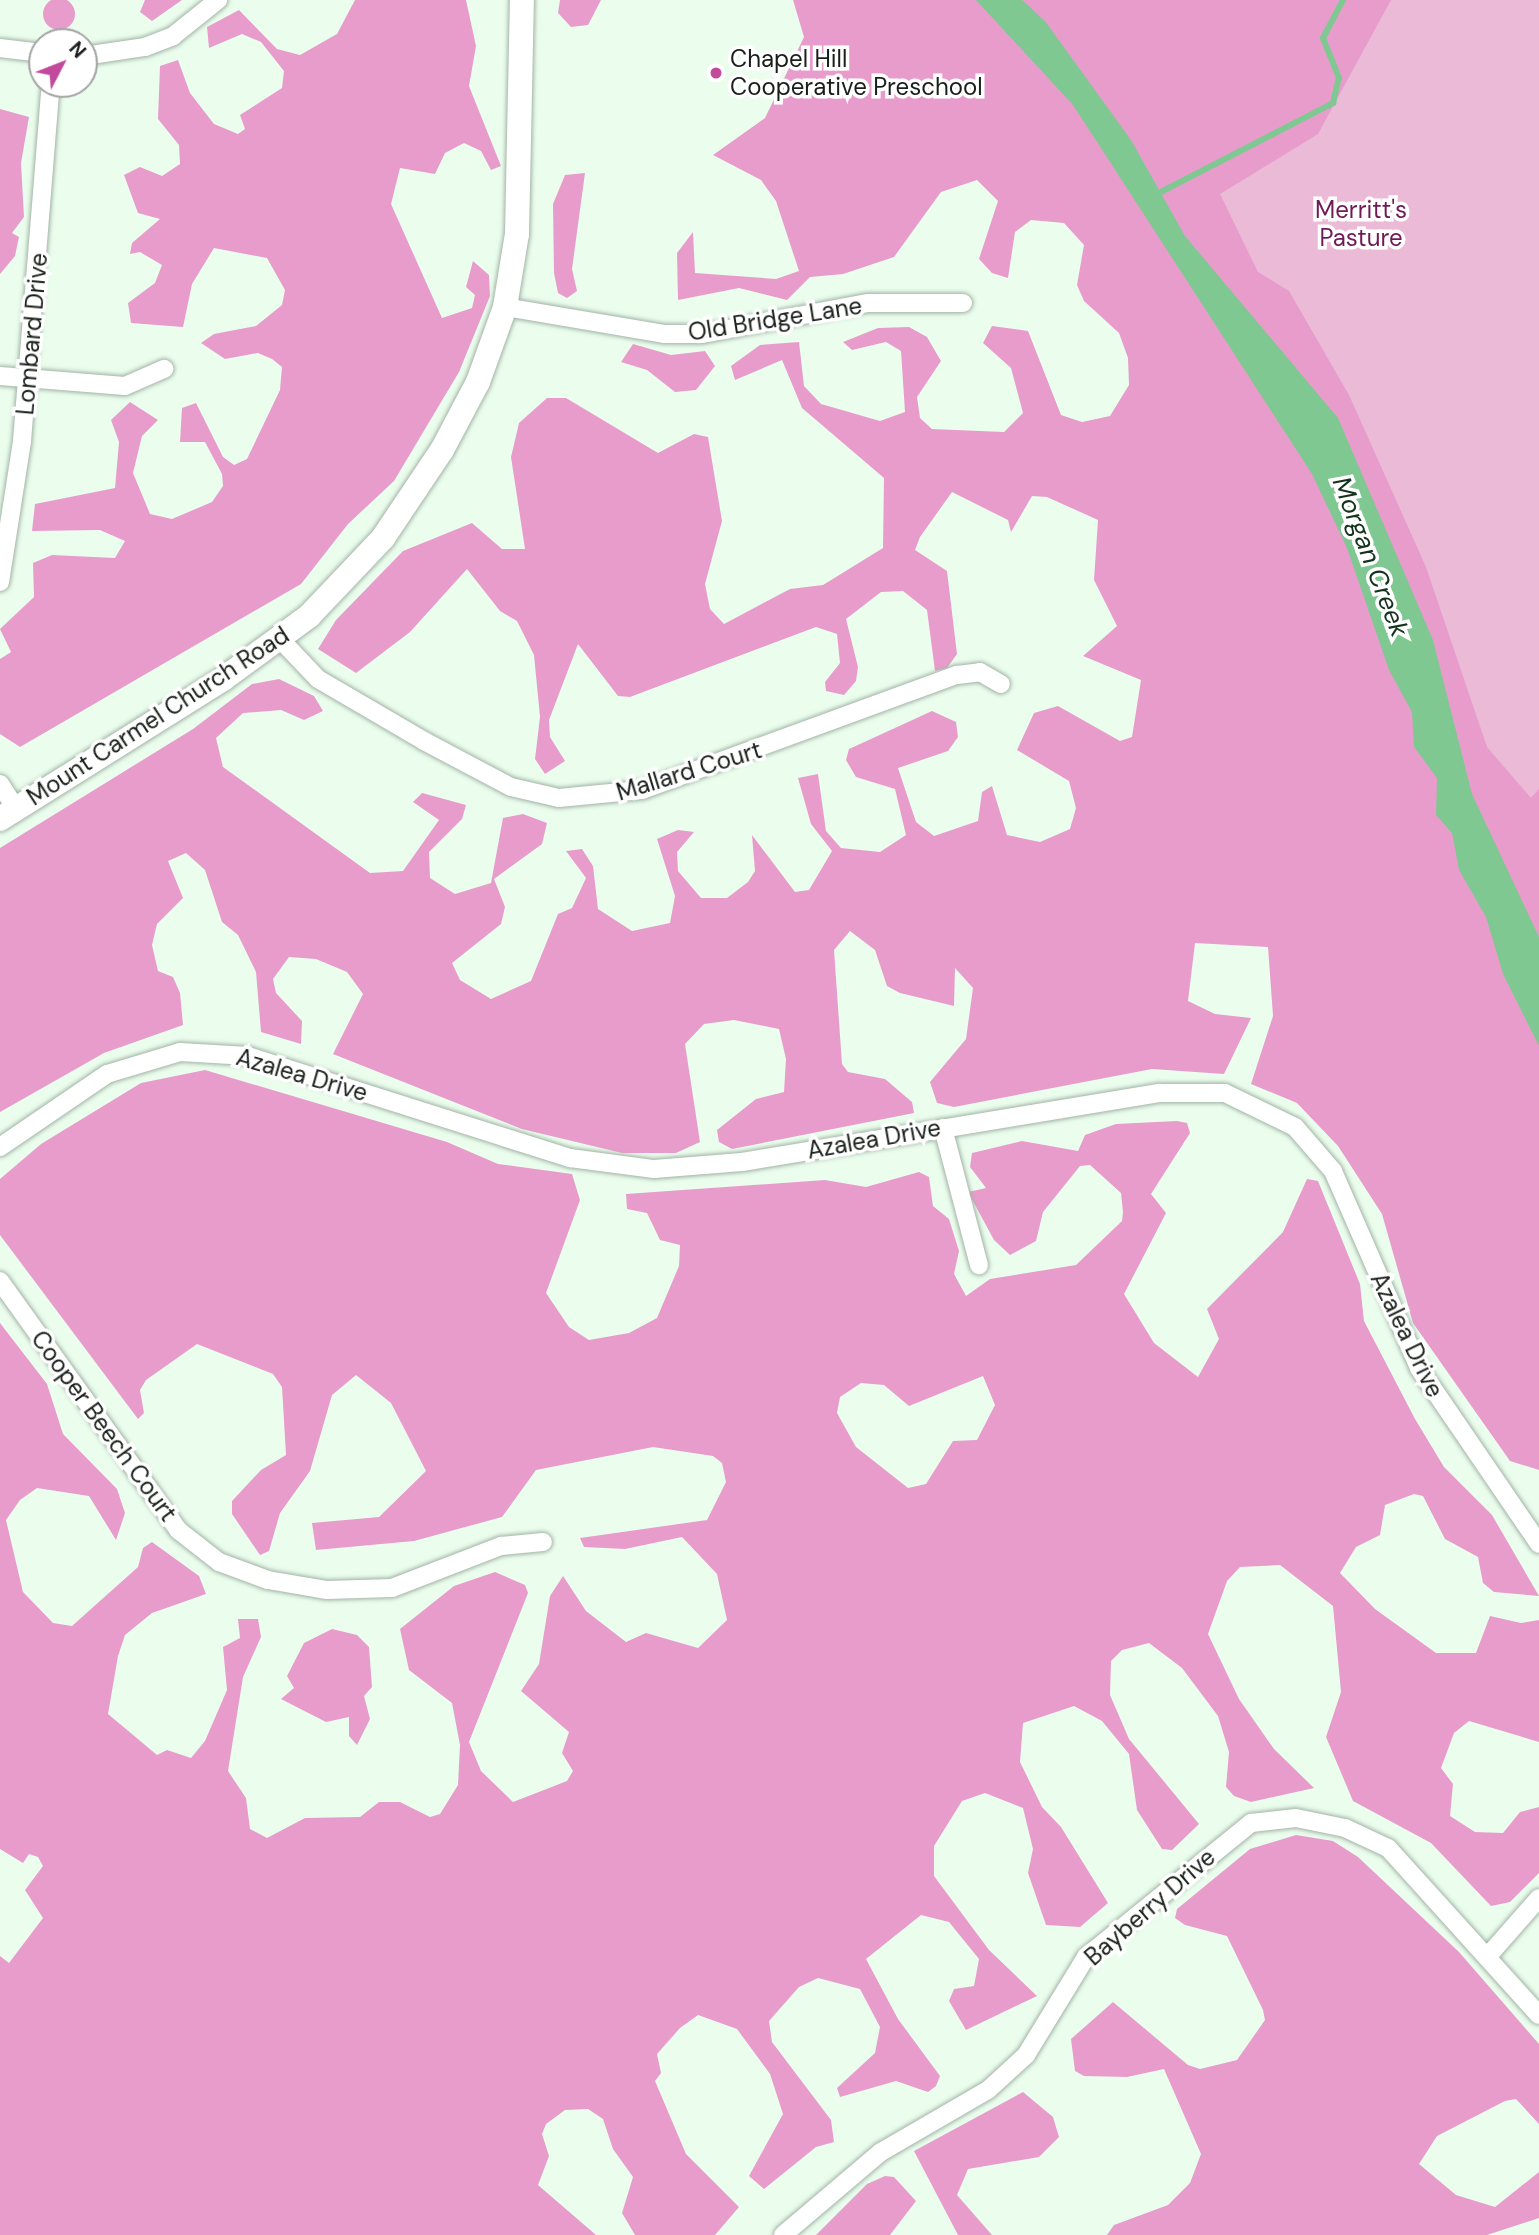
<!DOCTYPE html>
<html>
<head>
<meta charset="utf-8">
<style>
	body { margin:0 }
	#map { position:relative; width:1539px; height:2235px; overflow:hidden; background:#ebfeee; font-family:"DM Sans",sans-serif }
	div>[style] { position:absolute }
	.green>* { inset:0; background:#eabad7 }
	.forest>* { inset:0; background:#e89ccc }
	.round { border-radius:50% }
	.water>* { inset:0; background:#80c891 }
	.stream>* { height:6px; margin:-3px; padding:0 3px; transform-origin:3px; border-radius:3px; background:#80c891 }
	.roads { filter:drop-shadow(0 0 2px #a2b3a5) drop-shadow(0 0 2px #a2b3a5) }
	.minor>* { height:18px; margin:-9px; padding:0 9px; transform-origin:9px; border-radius:9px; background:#fff }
	.secondary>* { height:24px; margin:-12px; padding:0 12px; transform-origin:12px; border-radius:12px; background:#fff }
	.dots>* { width:19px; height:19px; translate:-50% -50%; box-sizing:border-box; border:4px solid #fff; border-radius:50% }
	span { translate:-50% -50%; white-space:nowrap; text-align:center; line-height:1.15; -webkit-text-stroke:7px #fff; paint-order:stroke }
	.poi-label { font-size:24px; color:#181e19 }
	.left { translate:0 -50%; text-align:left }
	.park-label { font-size:24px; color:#701957 }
	.street-label { font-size:24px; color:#181e19 }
	.water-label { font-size:26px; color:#14331d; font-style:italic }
	.north { position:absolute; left:28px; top:28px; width:70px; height:70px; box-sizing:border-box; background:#fff; border:2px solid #a3a5a3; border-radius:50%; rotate:48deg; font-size:19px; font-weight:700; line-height:28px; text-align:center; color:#181e19 }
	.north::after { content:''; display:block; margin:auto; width:24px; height:32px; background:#c2499c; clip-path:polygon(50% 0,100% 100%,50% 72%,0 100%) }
</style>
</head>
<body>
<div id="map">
	<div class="green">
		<i style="clip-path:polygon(1084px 0,1539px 0,1539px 1027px)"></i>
	</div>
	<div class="forest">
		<i class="round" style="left:43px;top:-2px;width:32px;height:32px"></i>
		<i style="clip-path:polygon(145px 0,182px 0,152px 21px,140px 12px)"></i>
		<i style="clip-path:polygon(355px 0,466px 0,476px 46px,469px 86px,501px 166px,491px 170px,481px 151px,464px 143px,445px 153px,435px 174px,400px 168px,391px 204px,442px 318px,472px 308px,475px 295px,466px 287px,473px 261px,489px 275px,490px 296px,459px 372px,394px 481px,348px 524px,301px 584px,20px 747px,0 734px,0 659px,11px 652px,0 629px,34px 597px,33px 563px,52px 555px,115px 558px,125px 541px,100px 530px,32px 531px,35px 504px,115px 488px,119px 442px,111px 420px,130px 402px,158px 420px,142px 436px,133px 473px,150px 514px,172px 519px,212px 502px,223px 486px,222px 474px,205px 442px,180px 442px,182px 408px,196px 403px,223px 457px,234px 465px,247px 459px,280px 390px,282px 367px,272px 359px,258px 353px,225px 359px,201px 343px,214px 334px,256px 326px,282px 305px,285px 290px,267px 258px,214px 248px,192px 284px,183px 327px,131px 323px,128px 303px,155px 283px,162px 265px,140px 252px,130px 254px,132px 243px,160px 219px,138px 213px,124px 175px,140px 167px,162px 176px,180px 164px,179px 145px,158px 119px,160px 66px,178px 60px,190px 93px,214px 124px,238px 134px,245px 129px,240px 115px,282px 88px,284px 71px,261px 42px,242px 34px,209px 48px,207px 27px,239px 10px,277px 49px,300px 55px,337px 34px)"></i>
		<i style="clip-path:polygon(560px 0,601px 0,588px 25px,571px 27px,558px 13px)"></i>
		<i style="clip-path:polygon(793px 0,1391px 0,1318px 134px,1220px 194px,1258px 272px,1289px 291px,1349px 395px,1426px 567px,1487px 747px,1531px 798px,1539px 789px,1539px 1470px,1510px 1461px,1413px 1323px,1382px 1214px,1338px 1146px,1297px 1103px,1251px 1084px,1273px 1016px,1268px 947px,1195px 943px,1188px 1001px,1215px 1014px,1251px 1018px,1224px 1074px,1152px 1069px,954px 1107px,937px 1103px,930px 1082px,966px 1039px,973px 988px,955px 968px,954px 1006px,900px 993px,887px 986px,875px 950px,850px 931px,834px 950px,842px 1064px,848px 1072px,885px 1079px,912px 1102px,914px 1113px,732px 1149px,719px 1142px,717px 1130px,756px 1099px,784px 1092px,786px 1059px,779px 1029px,734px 1020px,704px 1024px,685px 1044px,700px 1142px,676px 1153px,622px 1153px,522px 1129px,333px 1054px,363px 994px,347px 972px,316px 959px,289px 957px,273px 979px,276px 993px,302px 1021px,301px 1044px,261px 1032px,256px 972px,238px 935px,222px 922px,205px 870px,186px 853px,168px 861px,183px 898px,157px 924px,152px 945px,158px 971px,173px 977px,180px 993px,183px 1025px,104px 1053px,0 1112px,0 848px,193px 729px,252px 684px,279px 679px,314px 696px,323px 711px,304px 720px,281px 710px,243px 713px,216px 738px,223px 767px,370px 873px,403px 871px,439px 820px,413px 802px,422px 793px,466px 805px,462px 819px,429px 852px,430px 878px,455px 894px,491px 883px,503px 818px,523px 814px,547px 823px,542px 844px,494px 879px,505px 907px,501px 924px,452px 963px,460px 980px,491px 999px,531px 981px,558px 914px,572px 908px,586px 878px,566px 851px,582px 849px,593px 866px,598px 909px,632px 931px,670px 923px,675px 896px,657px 839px,678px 830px,694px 832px,677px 852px,678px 871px,701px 898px,727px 898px,748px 882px,755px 871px,752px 835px,795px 892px,809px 890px,832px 851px,811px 824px,798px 778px,818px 774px,826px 831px,841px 848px,880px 852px,906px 835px,895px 789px,856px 777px,846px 760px,849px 749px,932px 711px,956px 722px,958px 737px,948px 751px,898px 768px,916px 822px,934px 836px,978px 821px,982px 792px,992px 786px,1007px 835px,1040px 842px,1070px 829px,1076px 808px,1069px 781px,1017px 750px,1034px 713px,1058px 706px,1120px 741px,1132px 737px,1141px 680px,1083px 656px,1117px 626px,1094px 580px,1098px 520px,1047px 497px,1032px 496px,1011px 532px,1008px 520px,952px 492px,920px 537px,915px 550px,947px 571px,957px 654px,947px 668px,935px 671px,927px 610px,903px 591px,881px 592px,846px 619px,858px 667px,856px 681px,844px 695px,826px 691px,825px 682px,840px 663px,837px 634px,816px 627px,630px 697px,618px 696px,578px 644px,549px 720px,550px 737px,565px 761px,545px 774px,535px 759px,540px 717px,534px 655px,517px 621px,500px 611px,467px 569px,410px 632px,356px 673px,318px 649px,336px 620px,403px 551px,472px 523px,502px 549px,525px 549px,511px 457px,519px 423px,547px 398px,566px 398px,658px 453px,694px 434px,708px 437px,722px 521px,705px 584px,710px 609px,724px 624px,790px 589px,823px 585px,883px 548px,884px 478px,802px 408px,782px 360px,735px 380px,731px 366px,760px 345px,799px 342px,804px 386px,821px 404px,880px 421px,905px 412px,901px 351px,886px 342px,852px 350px,843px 342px,878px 328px,909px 327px,927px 337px,941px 361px,917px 397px,920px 418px,932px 429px,1004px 432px,1023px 413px,1011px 368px,983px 343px,992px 326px,1028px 331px,1061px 415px,1082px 422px,1110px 416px,1129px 385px,1128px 358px,1119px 333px,1084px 301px,1077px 285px,1084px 245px,1064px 223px,1031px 220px,1015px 232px,1008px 278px,992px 273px,979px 259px,998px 201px,977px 180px,941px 192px,894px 257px,843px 274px,810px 277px,787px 300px,739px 288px,678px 300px,677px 253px,693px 232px,695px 273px,776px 279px,799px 271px,776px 201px,761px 180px,713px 155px,765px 118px,804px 37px)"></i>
		<i style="clip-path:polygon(0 109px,29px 117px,21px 163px,24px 217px,12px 233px,19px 237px,15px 256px,0 274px)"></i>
		<i style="clip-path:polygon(585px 173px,572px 269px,577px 291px,567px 298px,558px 293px,554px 273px,553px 204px,565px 175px)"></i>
		<i style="clip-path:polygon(633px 344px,671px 355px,705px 351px,715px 366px,696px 390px,675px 392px,647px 370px,621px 362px)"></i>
		<i style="clip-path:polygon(evenodd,205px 1070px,447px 1142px,498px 1164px,572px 1174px,580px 1200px,546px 1293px,569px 1327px,589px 1340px,629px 1333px,657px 1318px,679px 1266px,680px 1245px,660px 1240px,647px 1213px,627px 1209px,626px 1194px,825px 1180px,866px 1187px,919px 1172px,929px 1177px,933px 1206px,949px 1219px,959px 1251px,954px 1274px,966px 1296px,990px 1279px,1076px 1265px,1122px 1221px,1123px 1212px,1121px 1193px,1090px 1165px,1080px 1166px,1043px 1212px,1036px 1241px,1010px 1255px,994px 1240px,968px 1192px,986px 1188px,970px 1167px,972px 1153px,1022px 1141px,1078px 1151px,1085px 1135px,1116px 1124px,1177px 1121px,1187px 1123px,1190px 1133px,1151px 1194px,1166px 1213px,1124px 1294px,1154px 1343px,1198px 1377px,1219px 1339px,1207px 1309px,1283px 1232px,1307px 1179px,1318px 1181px,1360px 1284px,1364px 1321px,1415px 1419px,1444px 1467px,1492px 1515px,1539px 1596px,1494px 1592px,1483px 1583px,1478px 1557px,1445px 1539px,1423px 1496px,1414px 1494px,1385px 1505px,1380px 1535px,1356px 1547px,1340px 1573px,1375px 1609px,1436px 1653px,1476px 1653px,1490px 1616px,1521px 1623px,1539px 1620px,1539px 1742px,1469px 1721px,1454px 1733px,1441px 1768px,1453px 1784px,1450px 1816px,1475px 1832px,1503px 1833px,1520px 1812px,1539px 1807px,1539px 1873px,1510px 1902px,1491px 1906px,1431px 1843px,1353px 1801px,1326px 1737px,1341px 1692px,1333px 1606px,1280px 1565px,1240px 1567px,1227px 1581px,1208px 1634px,1239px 1699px,1274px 1749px,1314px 1788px,1251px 1802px,1234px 1796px,1226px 1787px,1229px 1752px,1218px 1716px,1182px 1668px,1149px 1643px,1122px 1650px,1111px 1661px,1110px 1695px,1129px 1739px,1199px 1824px,1172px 1850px,1162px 1849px,1137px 1810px,1129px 1754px,1102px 1721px,1074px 1706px,1023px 1723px,1020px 1762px,1042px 1807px,1061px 1827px,1108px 1903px,1080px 1927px,1046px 1925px,1028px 1873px,1033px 1849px,1023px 1808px,985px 1793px,962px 1801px,934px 1846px,934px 1876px,989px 1950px,1037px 1996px,966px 2030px,949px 2001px,954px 1989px,974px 1986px,979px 1959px,949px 1922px,921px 1915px,866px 1959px,898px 2019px,940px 2076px,936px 2086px,928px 2092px,896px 2081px,840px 2097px,837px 2088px,875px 2053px,880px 2027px,860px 1989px,818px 1978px,799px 1987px,769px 2021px,772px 2042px,831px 2120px,834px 2142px,816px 2147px,764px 2189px,749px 2176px,783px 2114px,770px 2074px,737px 2029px,698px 2015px,680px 2028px,657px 2054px,661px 2073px,655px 2081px,686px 2154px,739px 2207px,715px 2235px,635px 2235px,622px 2213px,633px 2177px,613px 2149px,603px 2119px,588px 2109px,565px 2110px,546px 2124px,542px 2134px,549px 2156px,538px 2185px,596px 2235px,0 2235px,0 1956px,9px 1963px,43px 1918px,25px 1890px,43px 1866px,38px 1857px,29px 1854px,23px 1863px,0 1849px,0 1323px,47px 1384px,63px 1434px,117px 1489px,125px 1513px,116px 1540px,89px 1496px,37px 1488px,20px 1500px,6px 1520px,23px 1592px,53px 1623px,72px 1626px,138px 1567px,143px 1548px,152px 1542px,199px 1576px,206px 1594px,152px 1613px,125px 1635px,118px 1656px,108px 1714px,157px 1755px,167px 1750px,191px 1758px,205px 1741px,227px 1690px,223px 1647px,240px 1638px,238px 1619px,258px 1619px,261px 1637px,243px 1677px,228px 1771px,246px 1798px,250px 1829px,267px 1838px,305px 1818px,360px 1817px,379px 1802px,400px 1802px,430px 1817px,440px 1814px,458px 1785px,460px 1745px,452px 1703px,409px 1670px,400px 1629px,454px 1586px,495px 1572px,525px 1585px,528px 1593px,469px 1742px,481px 1771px,513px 1802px,567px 1781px,573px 1771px,562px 1753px,569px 1732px,521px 1691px,539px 1664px,550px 1596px,563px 1576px,586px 1611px,626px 1642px,646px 1633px,698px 1648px,727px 1620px,717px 1574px,682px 1537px,625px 1549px,584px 1547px,580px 1538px,707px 1520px,726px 1482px,722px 1463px,713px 1456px,653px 1447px,536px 1470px,502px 1517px,414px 1541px,316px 1550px,312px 1523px,379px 1517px,426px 1471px,391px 1403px,356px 1375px,332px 1395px,310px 1471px,280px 1513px,269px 1551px,260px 1555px,232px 1514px,232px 1501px,261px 1470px,286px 1455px,282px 1387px,273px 1374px,197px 1344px,146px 1380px,140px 1390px,144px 1413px,138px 1419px,0 1235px,0 1179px,41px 1144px,141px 1083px,205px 1070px,983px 1376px,995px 1405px,977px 1440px,953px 1441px,926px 1484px,908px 1488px,856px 1447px,837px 1413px,840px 1397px,861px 1383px,884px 1385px,909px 1406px,983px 1376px)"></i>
		<i style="clip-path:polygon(332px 1629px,357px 1635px,369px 1647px,372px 1687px,364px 1696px,370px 1719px,357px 1745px,349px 1736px,349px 1717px,326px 1722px,281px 1699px,294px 1688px,287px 1676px,304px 1643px)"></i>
		<i style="clip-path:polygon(1296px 1835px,1333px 1841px,1358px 1857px,1459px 1952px,1539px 2044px,1539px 2124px,1516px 2099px,1505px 2101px,1437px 2136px,1419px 2164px,1456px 2195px,1495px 2207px,1539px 2172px,1539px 2218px,1487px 2235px,1107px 2235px,1114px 2225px,1168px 2205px,1190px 2183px,1201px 2154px,1164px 2069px,1127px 2077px,1084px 2076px,1075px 2071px,1071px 2039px,1113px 2002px,1188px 2065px,1200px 2069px,1237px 2060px,1265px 2020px,1263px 2010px,1227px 1936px,1185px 1925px,1175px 1918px,1177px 1909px,1250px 1849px)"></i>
		<i style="clip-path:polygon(1023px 2092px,1053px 2117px,1059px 2137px,1039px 2157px,968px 2169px,957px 2195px,992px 2235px,958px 2235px,914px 2151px)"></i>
		<i style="clip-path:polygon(885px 2176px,894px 2177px,916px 2201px,890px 2235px,816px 2235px,867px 2184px)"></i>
	</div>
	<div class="water">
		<i style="clip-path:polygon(976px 0,1022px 0,1045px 21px,1131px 140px,1185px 236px,1338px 418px,1433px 640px,1472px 794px,1539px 937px,1539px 1046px,1503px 974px,1486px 917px,1459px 870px,1452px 833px,1436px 815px,1437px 778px,1414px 747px,1412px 712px,1389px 670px,1347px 548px,1312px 474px,1073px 105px)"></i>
	</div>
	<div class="stream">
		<i style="left:1153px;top:196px;width:203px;rotate:-27.3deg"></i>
		<i style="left:1333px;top:103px;width:26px;rotate:-77deg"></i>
		<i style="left:1339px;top:78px;width:43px;rotate:-111.8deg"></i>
		<i style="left:1323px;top:38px;width:43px;rotate:-62.2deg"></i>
	</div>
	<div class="roads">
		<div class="minor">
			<i style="left:0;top:48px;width:42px;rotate:6.8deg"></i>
			<i style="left:84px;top:56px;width:62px;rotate:-8.4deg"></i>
			<i style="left:145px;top:47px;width:30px;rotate:-21deg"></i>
			<i style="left:173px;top:36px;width:58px;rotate:-38.7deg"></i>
			<i style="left:505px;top:307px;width:161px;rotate:9.6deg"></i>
			<i style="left:664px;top:334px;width:38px"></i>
			<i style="left:702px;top:334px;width:169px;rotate:-10.6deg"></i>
			<i style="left:868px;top:303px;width:95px"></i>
			<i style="left:0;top:376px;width:125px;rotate:4.6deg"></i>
			<i style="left:125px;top:386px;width:43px;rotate:-23.6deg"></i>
			<i style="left:0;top:582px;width:143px;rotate:-81.1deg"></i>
			<i style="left:22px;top:441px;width:358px;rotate:-85.4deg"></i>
			<i style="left:280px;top:639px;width:55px;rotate:46.5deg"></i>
			<i style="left:318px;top:679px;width:123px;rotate:30.3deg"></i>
			<i style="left:424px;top:741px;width:98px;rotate:27.9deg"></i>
			<i style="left:511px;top:787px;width:49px;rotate:12.9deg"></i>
			<i style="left:559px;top:798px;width:83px;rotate:-5.5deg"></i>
			<i style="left:642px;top:790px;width:335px;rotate:-20.1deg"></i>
			<i style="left:957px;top:675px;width:23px;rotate:-7deg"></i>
			<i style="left:980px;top:672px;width:24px;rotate:30deg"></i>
			<i style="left:0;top:784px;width:30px;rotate:57deg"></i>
			<i style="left:943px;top:1128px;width:142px;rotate:75.3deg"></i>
			<i style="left:0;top:1147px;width:130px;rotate:-34.3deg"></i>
			<i style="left:107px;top:1074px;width:76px;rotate:-16.8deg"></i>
			<i style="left:180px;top:1052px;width:68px;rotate:3.4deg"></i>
			<i style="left:248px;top:1056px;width:338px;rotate:17.6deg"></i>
			<i style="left:570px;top:1158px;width:85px;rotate:7.5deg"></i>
			<i style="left:654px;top:1169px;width:88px;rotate:-4.5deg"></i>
			<i style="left:742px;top:1162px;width:424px;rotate:-9.4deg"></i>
			<i style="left:1160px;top:1093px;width:65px"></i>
			<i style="left:1225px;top:1093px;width:78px;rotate:25.9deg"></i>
			<i style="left:1295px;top:1127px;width:58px;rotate:49.2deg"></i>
			<i style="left:1333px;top:1171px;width:215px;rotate:66.4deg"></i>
			<i style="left:1419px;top:1368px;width:213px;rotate:55.7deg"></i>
			<i style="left:0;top:1281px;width:306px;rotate:54.4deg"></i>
			<i style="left:178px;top:1530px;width:52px;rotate:38deg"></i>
			<i style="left:219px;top:1562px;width:52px;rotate:20.2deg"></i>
			<i style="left:268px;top:1580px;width:60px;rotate:9.6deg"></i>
			<i style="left:327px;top:1590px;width:65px;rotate:-1.8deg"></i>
			<i style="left:392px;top:1588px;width:117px;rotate:-21.1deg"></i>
			<i style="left:501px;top:1546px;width:42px;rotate:-5.4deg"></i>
			<i style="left:1488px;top:1956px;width:77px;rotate:-48.7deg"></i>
			<i style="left:783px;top:2235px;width:128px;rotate:-40.3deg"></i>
			<i style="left:881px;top:2152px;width:124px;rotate:-30.1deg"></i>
			<i style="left:988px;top:2090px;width:52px;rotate:-42.6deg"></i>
			<i style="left:1026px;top:2055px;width:115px;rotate:-58.5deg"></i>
			<i style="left:1086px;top:1957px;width:213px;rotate:-39.1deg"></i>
			<i style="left:1251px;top:1823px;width:45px;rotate:-6.3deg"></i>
			<i style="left:1296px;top:1818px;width:50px;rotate:11.5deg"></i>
			<i style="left:1345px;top:1828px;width:47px;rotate:24.9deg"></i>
			<i style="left:1388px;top:1848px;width:225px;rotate:47.9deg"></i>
		</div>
		<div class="secondary">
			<i style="left:0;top:819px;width:263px;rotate:-32.1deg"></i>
			<i style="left:223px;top:679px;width:107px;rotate:-36.2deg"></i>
			<i style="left:309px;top:616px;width:108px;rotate:-46.5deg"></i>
			<i style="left:383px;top:538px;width:106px;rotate:-56.2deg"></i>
			<i style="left:442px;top:450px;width:77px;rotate:-62.1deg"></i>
			<i style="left:478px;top:382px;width:80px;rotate:-70.2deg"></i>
			<i style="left:505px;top:307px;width:74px;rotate:-80.7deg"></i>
			<i style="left:517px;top:234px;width:234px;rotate:-88.8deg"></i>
		</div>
	</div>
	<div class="dots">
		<i style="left:716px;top:73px;background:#c2499c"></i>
	</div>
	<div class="poi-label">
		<span class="left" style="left:730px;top:73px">Chapel Hill<br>Cooperative Preschool</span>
	</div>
	<div class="park-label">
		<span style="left:1361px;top:224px">Merritt's<br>Pasture</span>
	</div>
	<div class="street-label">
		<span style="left:775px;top:319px;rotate:-9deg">Old Bridge Lane</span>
		<span style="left:32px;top:334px;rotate:-85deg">Lombard Drive</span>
		<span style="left:158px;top:716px;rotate:-33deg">Mount Carmel Church Road</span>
		<span style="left:689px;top:771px;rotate:-17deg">Mallard Court</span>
		<span style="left:302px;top:1075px;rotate:16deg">Azalea Drive</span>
		<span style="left:874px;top:1139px;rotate:-10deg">Azalea Drive</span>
		<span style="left:1407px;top:1335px;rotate:64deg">Azalea Drive</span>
		<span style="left:104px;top:1426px;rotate:54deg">Cooper Beech Court</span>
		<span style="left:1150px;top:1907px;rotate:-41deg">Bayberry Drive</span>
	</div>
	<div class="water-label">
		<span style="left:1370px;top:557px;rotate:69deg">Morgan Creek</span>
	</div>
	<div class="north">N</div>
</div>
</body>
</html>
